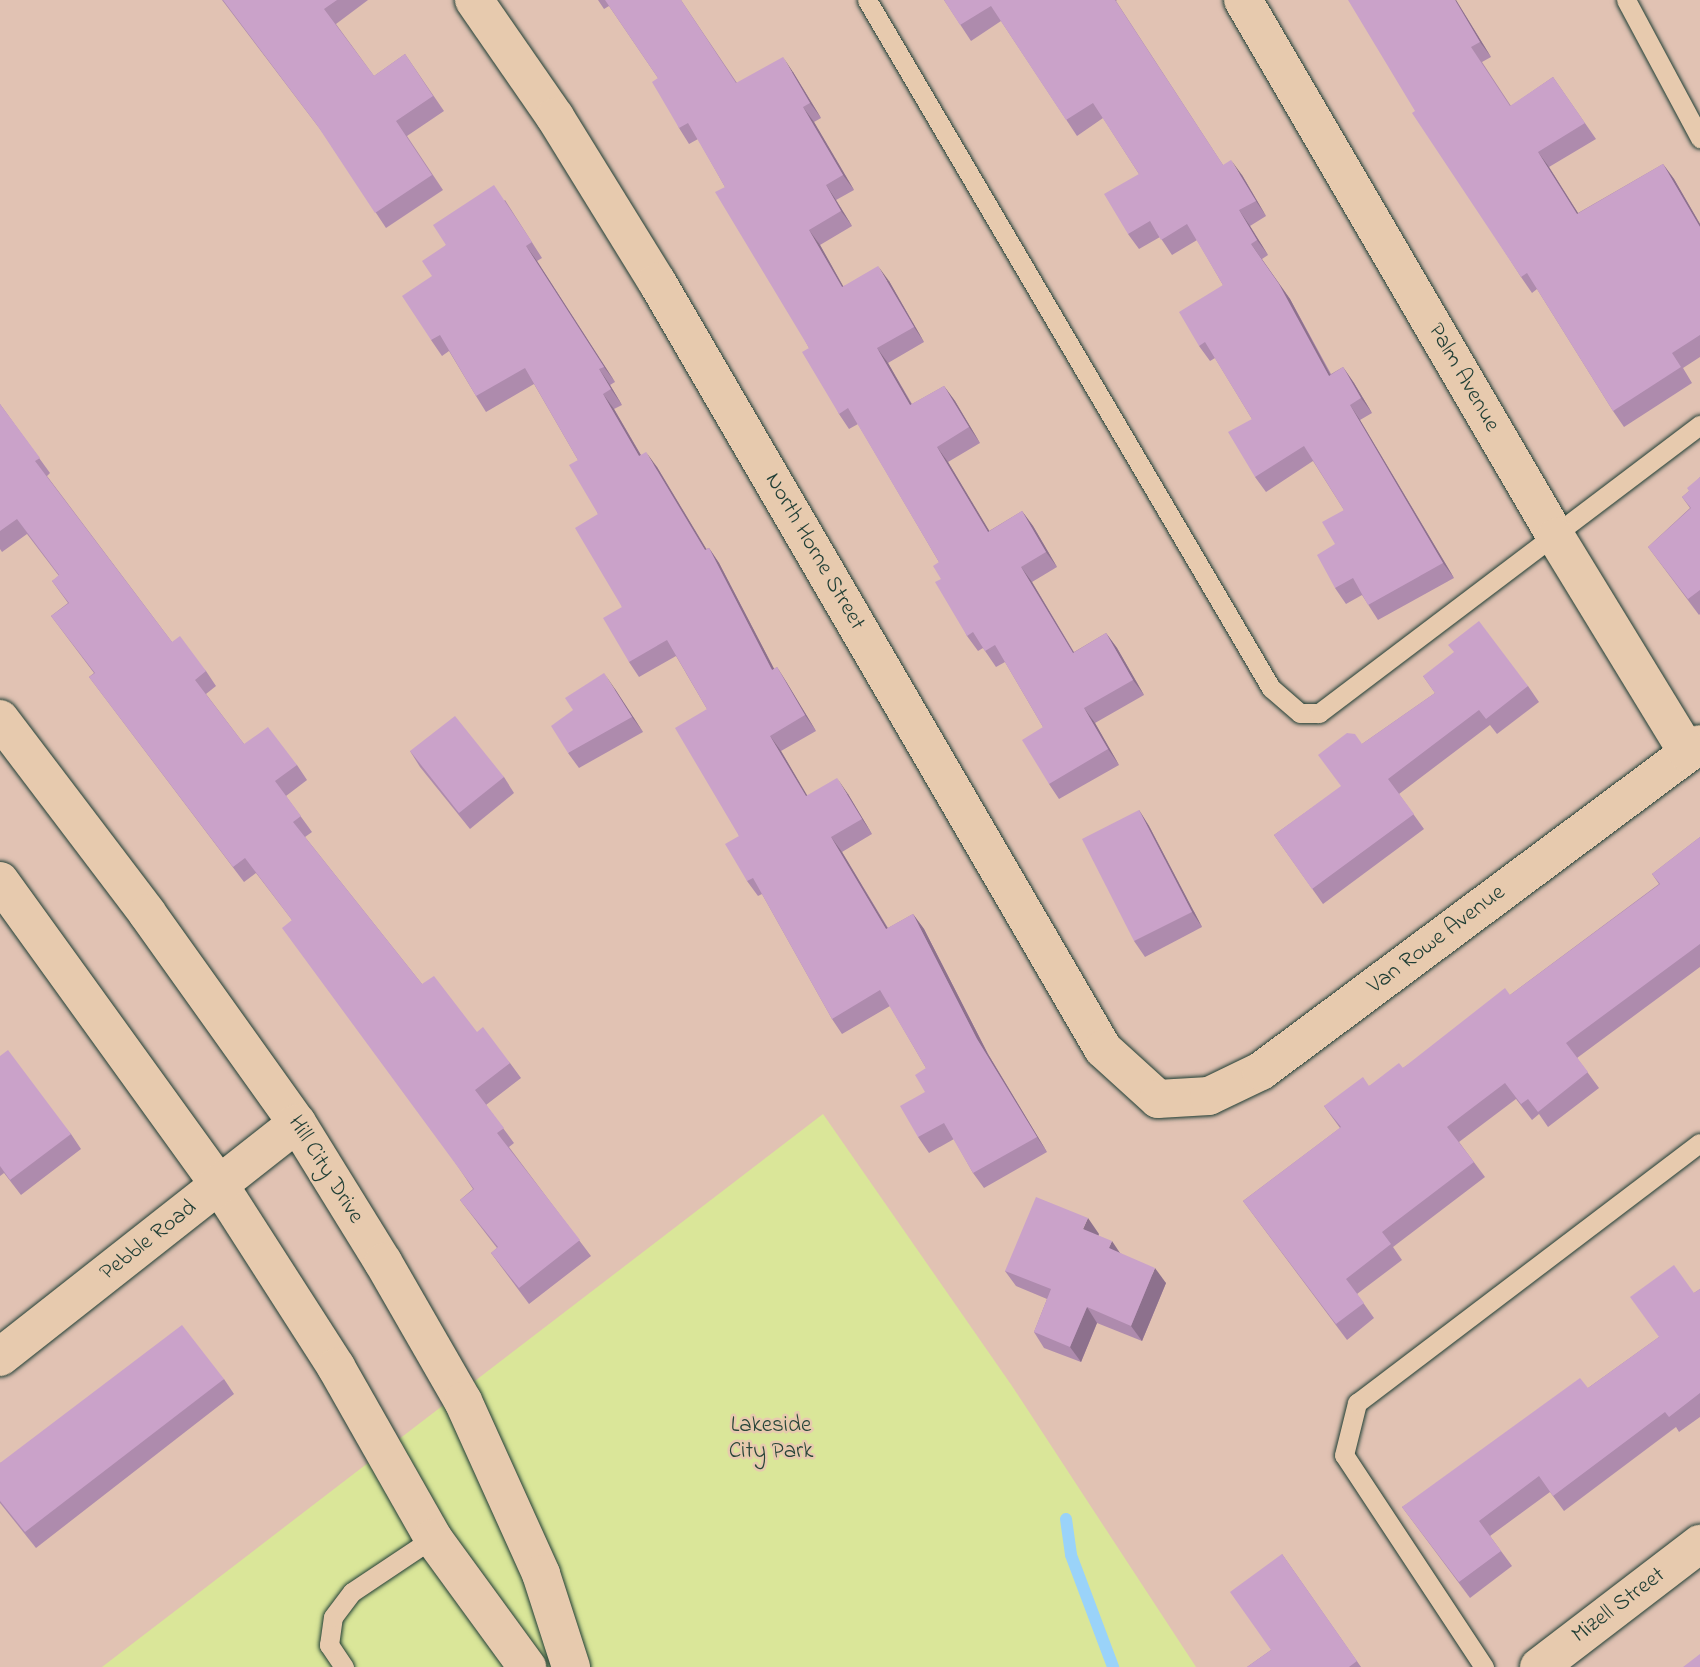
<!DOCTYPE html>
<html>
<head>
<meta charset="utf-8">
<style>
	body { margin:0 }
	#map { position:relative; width:1700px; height:1667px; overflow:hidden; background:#e1c2b3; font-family:"Indie Flower",sans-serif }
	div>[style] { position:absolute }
	.green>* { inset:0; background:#dae699 }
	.stream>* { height:12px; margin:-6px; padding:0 6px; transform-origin:6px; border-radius:6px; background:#9ad3f9 }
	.roads { filter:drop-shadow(0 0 2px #1f3d34) drop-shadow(0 0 2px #1f3d34) }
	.lane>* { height:19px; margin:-9.5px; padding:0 9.5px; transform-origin:9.5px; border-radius:9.5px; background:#e7caae }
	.street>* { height:38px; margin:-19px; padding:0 19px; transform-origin:19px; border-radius:19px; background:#e7caae }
	.wall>* { inset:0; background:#ae8bad }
	.shaded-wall>* { inset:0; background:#8d718d }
	.building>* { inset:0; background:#caa2c9 }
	span { translate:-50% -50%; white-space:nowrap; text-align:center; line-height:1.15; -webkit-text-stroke:5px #e7caae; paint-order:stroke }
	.street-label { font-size:23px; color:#1f3d34 }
	.park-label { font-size:23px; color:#284539 }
</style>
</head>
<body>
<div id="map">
	<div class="green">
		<i style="clip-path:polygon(823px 1114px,1012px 1386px,1196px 1667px,102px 1667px)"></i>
	</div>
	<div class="stream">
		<i style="left:1066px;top:1519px;width:36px;rotate:82deg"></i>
		<i style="left:1071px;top:1555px;width:120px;rotate:69.4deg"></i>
	</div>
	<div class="roads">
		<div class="lane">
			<i style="left:867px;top:0;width:798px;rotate:59.58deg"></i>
			<i style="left:1271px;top:688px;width:38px;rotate:41deg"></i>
			<i style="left:1300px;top:713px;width:19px"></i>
			<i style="left:1319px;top:713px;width:478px;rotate:-37.1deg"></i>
			<i style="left:1626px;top:0;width:157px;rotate:61.8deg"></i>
			<i style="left:344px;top:1667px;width:27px;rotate:-124deg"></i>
			<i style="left:329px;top:1645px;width:28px;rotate:-82deg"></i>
			<i style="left:333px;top:1617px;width:31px;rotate:-53deg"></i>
			<i style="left:352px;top:1592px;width:97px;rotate:-33.7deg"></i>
			<i style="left:1484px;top:1667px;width:254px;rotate:-123.4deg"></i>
			<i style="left:1344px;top:1455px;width:54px;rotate:-76deg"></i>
			<i style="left:1357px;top:1403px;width:430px;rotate:-37.2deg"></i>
		</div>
		<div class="street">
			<i style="left:474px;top:0;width:142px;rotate:55.3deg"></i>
			<i style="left:555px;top:117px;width:194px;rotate:58.3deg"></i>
			<i style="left:657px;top:282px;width:887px;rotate:59.82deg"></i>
			<i style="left:1103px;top:1049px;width:74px;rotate:42.3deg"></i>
			<i style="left:1158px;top:1099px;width:51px;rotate:-3.4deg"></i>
			<i style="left:1209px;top:1096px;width:58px;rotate:-25.7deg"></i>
			<i style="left:1261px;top:1071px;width:547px;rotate:-36.68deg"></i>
			<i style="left:1243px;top:0;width:622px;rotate:59.76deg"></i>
			<i style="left:1556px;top:537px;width:253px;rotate:58.6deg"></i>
			<i style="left:0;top:719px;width:243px;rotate:52.8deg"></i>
			<i style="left:147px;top:913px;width:258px;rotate:54.5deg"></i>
			<i style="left:297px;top:1123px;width:163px;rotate:58.3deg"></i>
			<i style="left:383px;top:1262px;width:160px;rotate:60.1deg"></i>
			<i style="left:463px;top:1401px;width:190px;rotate:65.7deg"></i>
			<i style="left:541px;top:1574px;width:98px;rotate:72.1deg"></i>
			<i style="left:0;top:881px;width:376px;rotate:54.2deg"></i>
			<i style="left:220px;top:1186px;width:215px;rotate:57.3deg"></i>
			<i style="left:336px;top:1367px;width:197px;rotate:60.4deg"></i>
			<i style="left:433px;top:1538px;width:160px;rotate:53.9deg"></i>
			<i style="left:0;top:1357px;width:378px;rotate:-38.2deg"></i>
			<i style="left:1539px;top:1667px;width:203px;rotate:-37.4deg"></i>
		</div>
	</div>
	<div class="wall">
		<i style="clip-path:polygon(222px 0,368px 0,336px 24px,374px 76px,405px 54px,444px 111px,407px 136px,443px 190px,386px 228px,323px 133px)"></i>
		<i style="clip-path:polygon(598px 0,681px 0,737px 83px,793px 72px,821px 118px,814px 122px,854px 190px,836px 200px,852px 226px,820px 245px,843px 286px,889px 281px,924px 342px,888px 363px,912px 404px,944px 386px,955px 401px,980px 443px,948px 462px,989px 531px,1022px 511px,1033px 526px,1057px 567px,1032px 582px,1074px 652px,1106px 633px,1117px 648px,1144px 695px,1095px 723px,1119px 765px,1059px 799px,1049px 784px,1043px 727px,1005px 662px,996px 667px,983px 648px,978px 651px,967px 636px,941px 579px,939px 562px,858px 424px,849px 429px,839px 414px,809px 348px,725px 187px,698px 139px,689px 144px,679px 128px,658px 78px,609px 6px,604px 9px)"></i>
		<i style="clip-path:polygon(944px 0,1117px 0,1116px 1px,1223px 165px,1242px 175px,1266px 216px,1250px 226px,1268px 255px,1262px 259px,1290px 299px,1331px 374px,1343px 367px,1354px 383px,1372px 413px,1360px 420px,1454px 578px,1378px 620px,1362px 595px,1346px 604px,1335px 588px,1335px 544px,1344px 510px,1313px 461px,1266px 492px,1255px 477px,1252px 419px,1215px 358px,1210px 361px,1199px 346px,1223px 285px,1197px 240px,1172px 255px,1160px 237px,1139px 249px,1128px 234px,1139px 174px,1103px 118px,1077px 136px,1001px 21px,971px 41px)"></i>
		<i style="clip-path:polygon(1456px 0,1491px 57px,1482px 62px,1511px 106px,1553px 77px,1596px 139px,1549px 167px,1578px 213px,1663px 164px,1674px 179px,1700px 224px,1700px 357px,1683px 368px,1692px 383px,1624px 427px,1613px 411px,1537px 289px,1532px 293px,1521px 277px,1415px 111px)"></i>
		<i style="clip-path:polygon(505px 200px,542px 258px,537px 261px,615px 382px,610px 385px,622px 405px,614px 409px,641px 455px,657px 467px,706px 549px,709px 548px,719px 563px,774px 669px,777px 667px,787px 683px,816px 731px,781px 751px,807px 796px,848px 794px,872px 834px,842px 852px,888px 928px,913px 914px,924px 929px,988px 1054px,1047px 1152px,984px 1188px,973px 1173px,954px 1139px,929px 1153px,918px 1137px,925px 1092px,926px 1068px,890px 1006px,842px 1034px,832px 1019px,762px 894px,758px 896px,747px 881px,739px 836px,707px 709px,676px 656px,639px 677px,629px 662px,622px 607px,598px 514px,578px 460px,534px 384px,486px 412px,476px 396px,449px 351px,442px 356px,431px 340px,432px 276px,446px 245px)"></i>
		<i style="clip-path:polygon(0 404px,50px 473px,47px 476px,172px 642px,206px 671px,216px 686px,206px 694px,244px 744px,297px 765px,307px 780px,286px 796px,312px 832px,305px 837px,422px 984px,510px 1063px,521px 1078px,486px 1105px,514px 1143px,509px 1147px,591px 1256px,529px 1304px,491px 1253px,497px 1248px,460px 1200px,473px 1189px,292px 920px,256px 873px,244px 882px,89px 677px,94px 673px,51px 616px,68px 603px,52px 581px,59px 576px,27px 534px,2px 552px,0 549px)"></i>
		<i style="clip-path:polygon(1700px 477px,1700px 614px,1699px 615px,1648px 547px,1690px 508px,1682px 497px,1689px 491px)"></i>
		<i style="clip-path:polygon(1423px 676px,1528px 686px,1539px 702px,1497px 734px,1490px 725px,1399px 794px,1424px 829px,1323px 904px,1274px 835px,1341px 787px,1362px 744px,1435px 693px)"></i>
		<i style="clip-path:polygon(615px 689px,643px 732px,579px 768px,568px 753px)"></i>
		<i style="clip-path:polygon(410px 751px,504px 777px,514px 793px,470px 829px,420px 767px)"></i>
		<i style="clip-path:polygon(1139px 810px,1149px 826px,1202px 927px,1145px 957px,1134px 941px)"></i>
		<i style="clip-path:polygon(1700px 837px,1700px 967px,1577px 1058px,1599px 1088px,1548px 1127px,1539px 1114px,1532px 1120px,1516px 1099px,1459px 1142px,1485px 1177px,1393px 1247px,1402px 1260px,1357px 1294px,1374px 1318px,1347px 1340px,1243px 1201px,1340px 1128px,1324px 1106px,1369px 1086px,1403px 1068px,1510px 995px,1659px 884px,1652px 874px)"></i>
		<i style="clip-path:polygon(0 1056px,71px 1134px,81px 1149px,21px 1195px,4px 1173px,0 1176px)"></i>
		<i style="clip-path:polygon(1099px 1234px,1098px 1235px,1120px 1253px,1166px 1283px,1142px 1341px,1097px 1323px,1081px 1362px,1044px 1348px,1034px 1332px,1047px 1299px,1016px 1286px,1005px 1271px)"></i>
		<i style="clip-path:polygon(1700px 1289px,1700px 1417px,1679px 1432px,1676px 1427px,1564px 1511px,1550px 1492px,1490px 1536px,1512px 1566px,1470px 1598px,1402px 1507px,1588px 1388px,1659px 1337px,1694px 1293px)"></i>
		<i style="clip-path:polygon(224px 1379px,234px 1394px,36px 1548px,0 1503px,0 1463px)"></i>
		<i style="clip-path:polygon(1282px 1554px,1361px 1667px,1247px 1667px,1271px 1650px)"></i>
	</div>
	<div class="shaded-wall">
		<i style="clip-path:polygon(1455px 0,1456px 0,1491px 57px,1480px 42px)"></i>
		<i style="clip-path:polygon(783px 57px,793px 72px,821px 118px,810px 103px)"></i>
		<i style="clip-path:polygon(803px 107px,814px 122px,854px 190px,843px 175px)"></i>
		<i style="clip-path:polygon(1538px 152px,1549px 167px,1588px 229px,1577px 214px)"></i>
		<i style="clip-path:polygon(1231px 160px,1242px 175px,1266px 216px,1256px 201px)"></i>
		<i style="clip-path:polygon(1663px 164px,1674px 179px,1700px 224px,1700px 227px)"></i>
		<i style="clip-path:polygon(826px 185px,836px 200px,852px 226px,841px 211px)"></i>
		<i style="clip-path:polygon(1239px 210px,1250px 226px,1268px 255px,1257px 240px)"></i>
		<i style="clip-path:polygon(809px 230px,820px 245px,852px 302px,842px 287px)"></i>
		<i style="clip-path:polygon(1251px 244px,1290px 299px,1339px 391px,1329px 376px)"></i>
		<i style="clip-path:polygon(526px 246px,537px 261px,615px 382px,604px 367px)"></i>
		<i style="clip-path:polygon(878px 266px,889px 281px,924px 342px,914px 327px)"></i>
		<i style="clip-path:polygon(877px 348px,888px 363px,921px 421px,910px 405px)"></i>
		<i style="clip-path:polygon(1343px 367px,1354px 383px,1372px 413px,1361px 398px)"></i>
		<i style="clip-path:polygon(599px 369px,610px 385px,622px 405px,611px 389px)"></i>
		<i style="clip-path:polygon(944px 386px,955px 401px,980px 443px,969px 427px)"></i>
		<i style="clip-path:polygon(603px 394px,614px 409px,650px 471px,639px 456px)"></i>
		<i style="clip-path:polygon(1350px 405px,1360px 420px,1454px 578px,1443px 563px)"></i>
		<i style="clip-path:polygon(937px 447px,948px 462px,999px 547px,988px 532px)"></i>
		<i style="clip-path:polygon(646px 452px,657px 467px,716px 565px,705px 550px)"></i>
		<i style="clip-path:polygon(1022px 511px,1033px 526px,1057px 567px,1046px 552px)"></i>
		<i style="clip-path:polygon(709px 548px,719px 563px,783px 686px,772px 670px)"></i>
		<i style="clip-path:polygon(1021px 567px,1032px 582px,1083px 668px,1073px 653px)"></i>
		<i style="clip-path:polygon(1106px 633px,1117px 648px,1144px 695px,1133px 680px)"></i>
		<i style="clip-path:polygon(777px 667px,787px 683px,816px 731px,805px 715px)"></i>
		<i style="clip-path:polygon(604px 673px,615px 689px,643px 732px,632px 717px)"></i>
		<i style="clip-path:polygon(1084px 708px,1095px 723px,1119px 765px,1108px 749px)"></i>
		<i style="clip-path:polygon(770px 736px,781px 751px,817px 812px,806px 796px)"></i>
		<i style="clip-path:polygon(837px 778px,848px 794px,872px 834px,862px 819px)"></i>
		<i style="clip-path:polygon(1139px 810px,1149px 826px,1202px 927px,1192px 912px)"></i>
		<i style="clip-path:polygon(831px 837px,842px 852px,897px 944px,886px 929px)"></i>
		<i style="clip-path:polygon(913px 914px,924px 929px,988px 1054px,1047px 1152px,1037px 1137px,977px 1039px)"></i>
		<i style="clip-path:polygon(1088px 1218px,1099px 1234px,1094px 1245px,1083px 1229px)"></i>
		<i style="clip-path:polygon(1112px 1241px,1122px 1256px,1109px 1248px)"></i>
		<i style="clip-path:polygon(1155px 1268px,1166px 1283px,1142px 1341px,1131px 1326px)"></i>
		<i style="clip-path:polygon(1087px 1307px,1097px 1323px,1081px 1362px,1070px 1347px)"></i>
	</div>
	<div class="building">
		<i style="clip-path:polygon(223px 0,337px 0,324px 9px,374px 76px,405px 54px,433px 96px,396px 121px,432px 175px,375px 213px,317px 125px)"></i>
		<i style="clip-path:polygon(605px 0,681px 0,736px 83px,783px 57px,810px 103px,803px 107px,843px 175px,826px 185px,841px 211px,809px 230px,842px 287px,878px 266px,914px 327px,877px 348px,910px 405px,944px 386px,969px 427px,937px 447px,988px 532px,1022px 511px,1046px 552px,1021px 567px,1073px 653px,1106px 633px,1133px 680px,1084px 708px,1108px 749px,1049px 784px,1022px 740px,1043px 727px,995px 645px,985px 651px,973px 632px,967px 636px,935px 582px,941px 579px,933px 566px,939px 562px,848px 408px,839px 414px,802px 352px,809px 348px,715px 192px,725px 187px,688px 123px,679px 128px,652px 82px,658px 78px)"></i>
		<i style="clip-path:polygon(944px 0,1115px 0,1223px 165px,1231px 160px,1256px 201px,1239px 210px,1257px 240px,1251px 244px,1279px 284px,1329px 376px,1343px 367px,1361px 398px,1350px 405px,1443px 563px,1368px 605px,1353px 578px,1335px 588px,1317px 555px,1335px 544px,1322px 522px,1344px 510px,1304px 446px,1255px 477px,1228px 432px,1252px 419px,1205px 342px,1199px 346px,1179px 312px,1223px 285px,1187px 224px,1161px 240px,1150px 221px,1128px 234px,1104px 194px,1139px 174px,1093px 103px,1066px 120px,991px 6px,960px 25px)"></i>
		<i style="clip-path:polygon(1348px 0,1455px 0,1480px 42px,1471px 47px,1510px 106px,1553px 77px,1585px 123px,1538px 152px,1577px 214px,1663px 164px,1700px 227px,1700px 335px,1672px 353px,1681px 367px,1613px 411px,1527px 273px,1521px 277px,1412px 113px,1415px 111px)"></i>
		<i style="clip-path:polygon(494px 185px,532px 242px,526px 246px,604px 367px,599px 369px,611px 389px,603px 394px,639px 456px,646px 452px,705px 550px,709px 548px,772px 670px,777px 667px,805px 715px,770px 736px,806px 796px,837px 778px,862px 819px,831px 837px,886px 929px,913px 914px,977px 1039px,1037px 1137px,973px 1173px,944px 1123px,918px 1137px,900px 1106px,925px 1092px,915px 1075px,926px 1068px,880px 990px,832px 1019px,753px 878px,747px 881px,725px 844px,739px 836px,675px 728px,707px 709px,667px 640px,629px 662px,603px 618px,622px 607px,575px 528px,598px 514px,569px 465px,578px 460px,525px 368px,476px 396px,440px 335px,431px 340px,402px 296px,432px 276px,422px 261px,446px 245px,433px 225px)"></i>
		<i style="clip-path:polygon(0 404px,40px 458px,35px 461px,172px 642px,180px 636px,206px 671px,195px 680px,244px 744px,268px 727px,297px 765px,275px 781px,301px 816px,293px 822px,422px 984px,434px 976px,477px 1032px,483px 1027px,510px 1063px,475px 1090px,504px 1128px,497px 1133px,580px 1240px,519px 1288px,491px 1253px,498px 1247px,460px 1200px,474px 1189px,282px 928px,292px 920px,245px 858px,233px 867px,89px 677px,95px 673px,51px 616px,69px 603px,52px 581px,59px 575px,17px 519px,0 531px)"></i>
		<i style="clip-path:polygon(1700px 477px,1700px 590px,1688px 599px,1648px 547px,1691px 508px,1682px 497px,1689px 491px,1687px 488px)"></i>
		<i style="clip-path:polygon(1479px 621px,1528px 686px,1486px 719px,1479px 710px,1388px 779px,1414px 814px,1312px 889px,1274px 835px,1341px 786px,1318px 755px,1347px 733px,1355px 734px,1362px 744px,1435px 693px,1423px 676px,1454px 652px,1448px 645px)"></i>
		<i style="clip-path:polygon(604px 673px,632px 717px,568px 753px,551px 726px,573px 710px,565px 698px)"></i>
		<i style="clip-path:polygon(455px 716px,504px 777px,459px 813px,410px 751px)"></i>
		<i style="clip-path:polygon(1139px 810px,1192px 912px,1134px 941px,1082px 839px)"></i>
		<i style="clip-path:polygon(1700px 837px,1700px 944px,1566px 1043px,1588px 1072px,1538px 1112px,1528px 1099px,1521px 1104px,1505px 1083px,1447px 1127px,1474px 1162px,1382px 1232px,1391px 1244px,1346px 1279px,1364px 1303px,1336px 1324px,1243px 1201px,1341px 1127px,1324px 1106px,1363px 1077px,1369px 1086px,1399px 1063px,1403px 1068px,1505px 988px,1510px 995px,1660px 884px,1652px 874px)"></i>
		<i style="clip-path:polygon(8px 1050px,71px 1134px,10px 1180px,0 1166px,0 1056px)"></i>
		<i style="clip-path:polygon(1036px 1197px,1088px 1218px,1083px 1229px,1112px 1241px,1109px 1248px,1155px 1268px,1131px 1326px,1087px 1307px,1070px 1347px,1034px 1332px,1051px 1289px,1005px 1271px)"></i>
		<i style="clip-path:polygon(1674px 1265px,1694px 1293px,1700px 1289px,1700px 1393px,1669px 1417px,1665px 1412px,1553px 1496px,1539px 1476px,1479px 1521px,1501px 1551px,1459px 1582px,1402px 1507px,1580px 1378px,1588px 1388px,1659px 1337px,1630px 1297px)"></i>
		<i style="clip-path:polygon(182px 1325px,224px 1379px,25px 1532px,0 1501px,0 1463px)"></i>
		<i style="clip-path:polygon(1282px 1554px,1357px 1661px,1349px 1667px,1247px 1667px,1271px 1650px,1230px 1592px)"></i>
		<i style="clip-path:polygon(1700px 1654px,1700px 1667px,1683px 1667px)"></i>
	</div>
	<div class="street-label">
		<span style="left:1463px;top:378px;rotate:60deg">Palm Avenue</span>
		<span style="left:814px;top:552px;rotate:60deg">North Horne Street</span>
		<span style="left:1437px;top:940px;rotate:-37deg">Van Rowe Avenue</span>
		<span style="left:325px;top:1170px;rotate:58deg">Hill City Drive</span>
		<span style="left:149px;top:1241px;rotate:-38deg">Pebble Road</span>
		<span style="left:1619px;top:1606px;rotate:-37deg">Mizell Street</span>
	</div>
	<div class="park-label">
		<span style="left:771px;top:1439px">Lakeside<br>City Park</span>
	</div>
</div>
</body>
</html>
